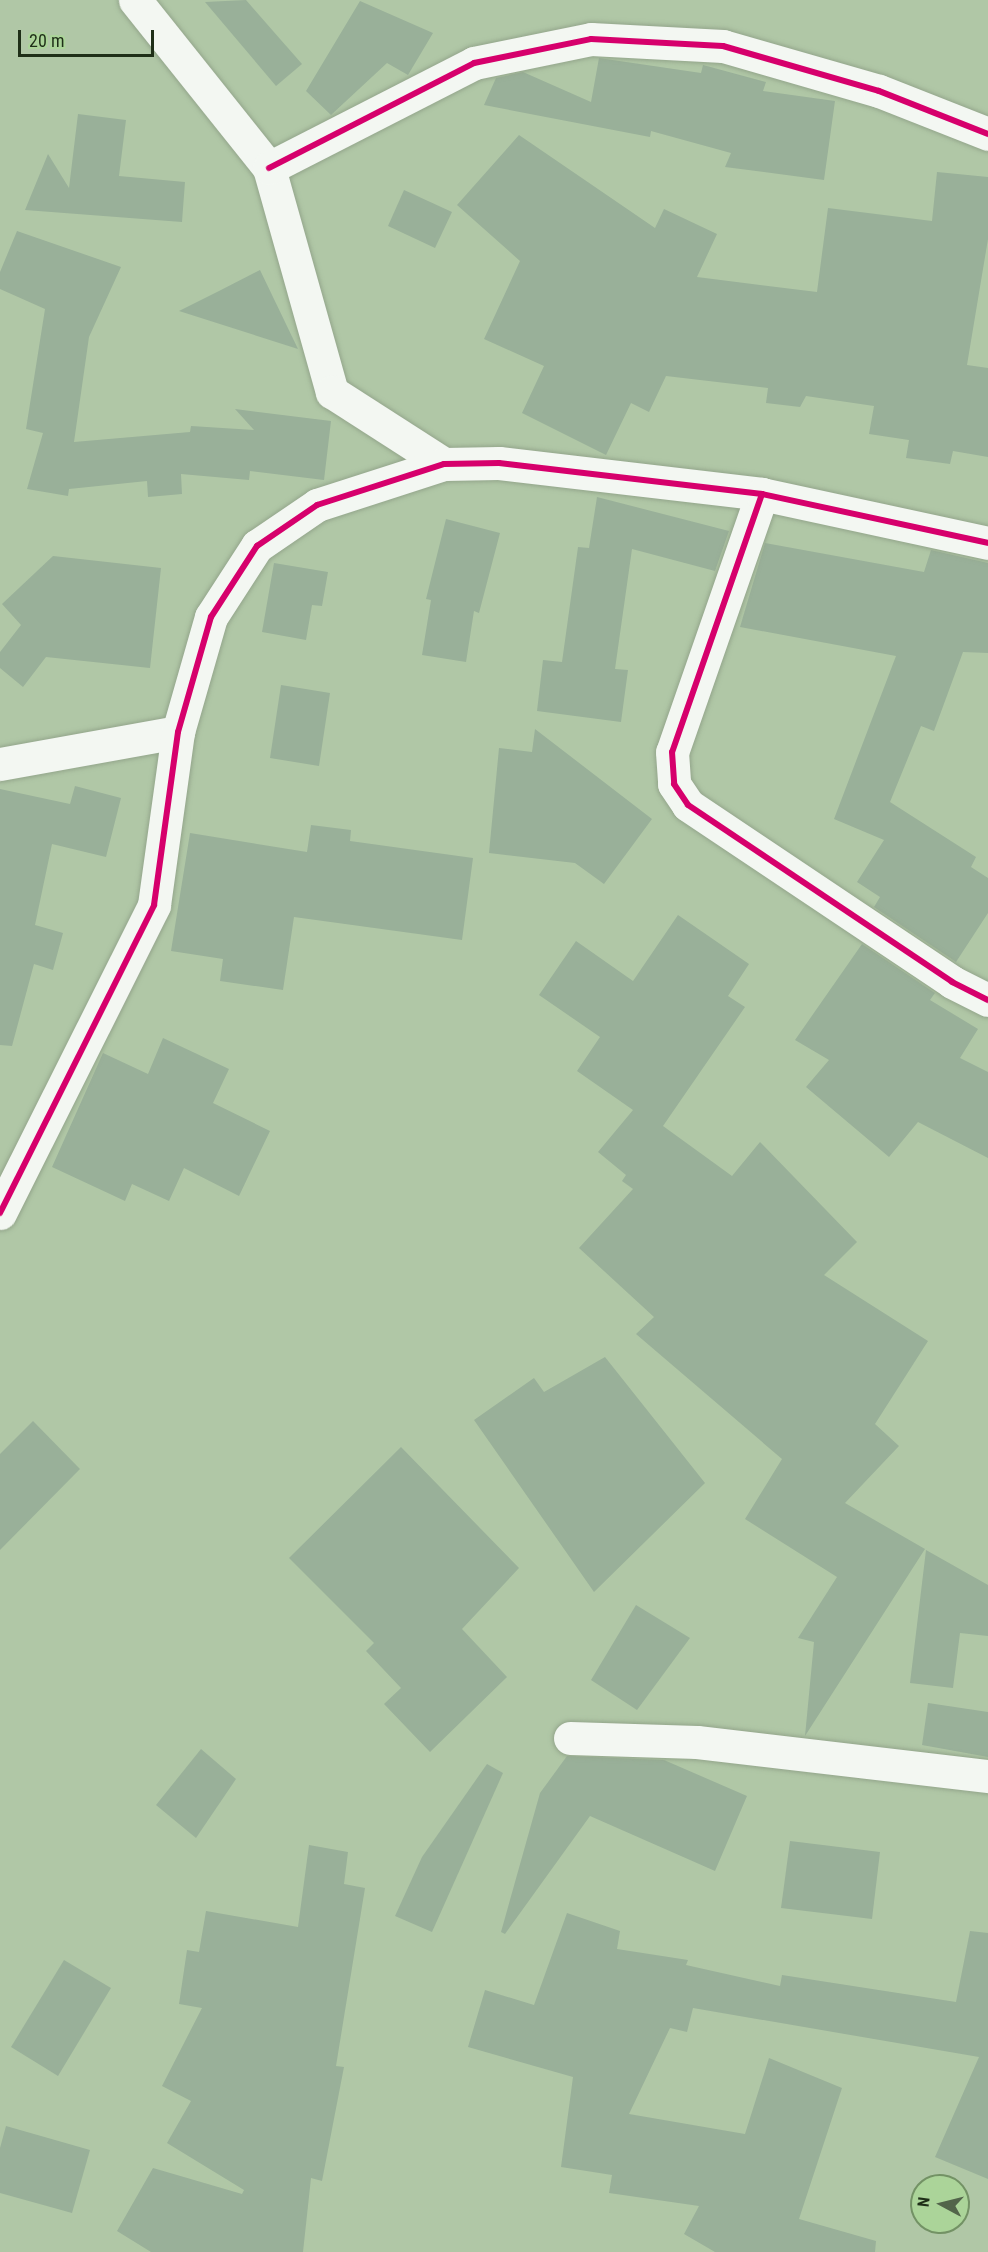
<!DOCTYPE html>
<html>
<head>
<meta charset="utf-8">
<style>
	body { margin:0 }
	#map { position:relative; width:988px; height:2252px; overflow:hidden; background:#b0c7a6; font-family:"Roboto Condensed",sans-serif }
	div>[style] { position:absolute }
	.building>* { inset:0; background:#99b099 }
	.roads { filter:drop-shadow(0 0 2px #93a58b) drop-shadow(0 0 2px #93a58b) }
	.minor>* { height:33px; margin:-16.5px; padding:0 16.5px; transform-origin:16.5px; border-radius:16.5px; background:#f3f7f2 }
	.cycleway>* { height:6px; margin:-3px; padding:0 3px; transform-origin:3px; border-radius:3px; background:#d6006c }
	span { translate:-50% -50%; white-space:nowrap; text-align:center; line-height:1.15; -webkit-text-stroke:4.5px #abd499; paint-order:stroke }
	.north { position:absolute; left:910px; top:2174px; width:60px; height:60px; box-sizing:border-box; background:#abd499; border:2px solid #739265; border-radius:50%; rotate:277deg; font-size:16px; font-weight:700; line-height:24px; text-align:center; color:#1f2f18 }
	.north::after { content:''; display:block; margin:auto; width:21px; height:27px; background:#52644a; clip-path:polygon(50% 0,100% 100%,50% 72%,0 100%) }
	.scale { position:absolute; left:18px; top:30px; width:136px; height:27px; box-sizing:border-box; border:3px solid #1f2f18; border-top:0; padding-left:8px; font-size:18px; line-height:21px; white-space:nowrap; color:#1f2f18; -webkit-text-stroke:4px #abd499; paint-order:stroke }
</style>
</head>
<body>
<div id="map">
	<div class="building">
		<i style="clip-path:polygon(246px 0,302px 64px,276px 86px,205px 2px)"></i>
		<i style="clip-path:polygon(360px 1px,433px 33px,408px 75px,387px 63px,331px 115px,306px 91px)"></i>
		<i style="clip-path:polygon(599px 58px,701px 73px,703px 65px,766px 82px,763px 91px,835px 101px,824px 180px,725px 167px,731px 153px,651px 131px,650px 137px,484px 105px,496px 78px,523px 72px,591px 102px)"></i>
		<i style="clip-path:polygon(78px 114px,126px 120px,119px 176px,185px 182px,182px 222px,25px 210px,48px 154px,69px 188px)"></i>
		<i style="clip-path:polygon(519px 135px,655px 228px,664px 209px,717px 234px,697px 277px,817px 292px,828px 208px,932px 221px,937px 172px,988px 177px,988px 239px,967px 365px,988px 368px,988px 457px,953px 451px,950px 464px,906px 458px,909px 440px,869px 434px,874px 406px,806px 396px,800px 407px,766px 403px,768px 388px,666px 376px,649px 412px,631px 403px,606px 455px,522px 413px,544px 366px,484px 339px,520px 261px,457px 205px)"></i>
		<i style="clip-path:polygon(404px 190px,452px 212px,435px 248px,388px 226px)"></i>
		<i style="clip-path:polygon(17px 231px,121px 267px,89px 337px,74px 442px,190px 432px,191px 426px,254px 430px,235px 409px,331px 421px,324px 480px,250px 471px,249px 480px,181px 474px,182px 494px,148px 497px,147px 481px,69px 489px,68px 496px,27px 489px,43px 433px,26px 429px,45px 309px,0 289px,0 272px)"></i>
		<i style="clip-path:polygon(260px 270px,298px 349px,179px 311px,219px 291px)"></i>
		<i style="clip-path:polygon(597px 497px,729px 531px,715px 571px,632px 549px,615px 669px,628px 670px,621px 722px,537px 711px,543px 660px,562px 662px,578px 547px,589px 548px)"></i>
		<i style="clip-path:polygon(446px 519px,500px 533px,479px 613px,474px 611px,466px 662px,422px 655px,431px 600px,426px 599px)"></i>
		<i style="clip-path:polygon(765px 543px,924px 572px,931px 550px,988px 563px,988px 653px,963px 652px,934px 731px,921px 726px,890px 802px,976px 857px,971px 867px,988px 878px,988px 913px,956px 962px,874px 907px,880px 897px,857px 882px,884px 840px,834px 819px,896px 656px,740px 627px)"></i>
		<i style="clip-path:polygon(53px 556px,161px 568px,150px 668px,46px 657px,23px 687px,0 668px,0 652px,21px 625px,2px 604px)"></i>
		<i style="clip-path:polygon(274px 563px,328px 572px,322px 606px,312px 605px,306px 640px,262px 632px)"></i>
		<i style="clip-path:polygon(281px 685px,330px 693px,319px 766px,270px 758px)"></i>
		<i style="clip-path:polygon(535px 729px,652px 819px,604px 884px,575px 863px,489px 853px,499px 748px,532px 752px)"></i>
		<i style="clip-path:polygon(75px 786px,121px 798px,106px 857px,52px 844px,35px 925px,63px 933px,53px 970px,34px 964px,12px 1046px,0 1045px,0 789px,70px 804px)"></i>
		<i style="clip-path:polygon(311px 825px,351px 830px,350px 841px,473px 858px,462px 940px,294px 917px,283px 990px,220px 981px,223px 959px,171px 951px,190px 833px,307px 852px)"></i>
		<i style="clip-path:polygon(678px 915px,749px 964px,728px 996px,745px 1007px,663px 1126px,732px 1176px,760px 1142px,857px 1242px,824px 1275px,928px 1341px,875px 1424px,899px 1446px,845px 1503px,925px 1549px,805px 1736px,814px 1642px,798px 1638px,837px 1577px,745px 1519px,782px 1459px,636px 1334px,654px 1317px,579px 1248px,633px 1189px,622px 1181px,626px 1175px,598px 1152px,633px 1110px,577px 1071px,600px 1037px,539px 995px,576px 941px,633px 981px)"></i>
		<i style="clip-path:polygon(862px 944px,935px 993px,930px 1000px,978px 1029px,960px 1058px,988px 1072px,988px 1158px,918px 1122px,889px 1157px,806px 1087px,829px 1060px,795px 1040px)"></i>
		<i style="clip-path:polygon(163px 1038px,229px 1069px,213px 1103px,270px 1131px,239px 1196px,184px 1168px,169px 1201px,132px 1184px,125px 1201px,52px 1167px,103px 1053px,148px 1074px)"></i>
		<i style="clip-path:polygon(605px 1357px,705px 1483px,594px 1592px,474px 1420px,534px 1378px,544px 1392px)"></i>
		<i style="clip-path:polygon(33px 1421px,80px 1469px,0 1550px,0 1454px)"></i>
		<i style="clip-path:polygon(401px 1447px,519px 1568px,462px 1629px,507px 1677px,430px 1752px,384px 1704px,401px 1688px,366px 1651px,374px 1643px,289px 1558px)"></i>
		<i style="clip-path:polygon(926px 1550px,988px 1585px,988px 1636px,960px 1633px,953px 1688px,910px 1683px)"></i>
		<i style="clip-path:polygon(636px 1605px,690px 1638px,637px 1710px,591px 1680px)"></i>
		<i style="clip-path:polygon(928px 1703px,988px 1712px,988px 1757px,922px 1745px)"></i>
		<i style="clip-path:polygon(201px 1749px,236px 1779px,196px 1838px,156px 1805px)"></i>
		<i style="clip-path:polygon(567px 1756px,664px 1760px,747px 1796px,715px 1871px,590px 1816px,505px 1934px,501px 1932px,540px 1793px)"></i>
		<i style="clip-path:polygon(487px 1764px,503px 1773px,432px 1932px,395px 1916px,422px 1857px)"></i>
		<i style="clip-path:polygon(790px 1841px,880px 1852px,872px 1919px,781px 1908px)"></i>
		<i style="clip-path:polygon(309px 1845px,348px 1852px,344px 1884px,365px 1888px,336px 2066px,344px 2067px,322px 2181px,311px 2178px,303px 2252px,151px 2252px,117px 2231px,153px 2168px,242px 2194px,244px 2190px,167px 2143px,191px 2101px,162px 2086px,202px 2008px,179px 2004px,187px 1950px,199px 1952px,206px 1911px,298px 1927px)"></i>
		<i style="clip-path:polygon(567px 1913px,620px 1931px,617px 1949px,688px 1960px,686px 1965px,780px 1986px,782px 1975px,956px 2002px,970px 1931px,988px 1933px,988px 2179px,935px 2157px,979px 2057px,693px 2008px,687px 2032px,670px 2028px,629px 2114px,745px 2134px,769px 2058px,842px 2088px,799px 2219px,876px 2241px,875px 2252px,715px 2252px,684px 2234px,699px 2206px,609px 2193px,612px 2175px,561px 2167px,573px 2077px,468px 2047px,485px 1990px,534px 2005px)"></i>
		<i style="clip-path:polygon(64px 1960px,111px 1988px,58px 2076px,11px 2047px)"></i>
		<i style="clip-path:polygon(6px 2126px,90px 2150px,72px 2213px,0 2193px,0 2148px)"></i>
	</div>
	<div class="roads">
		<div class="minor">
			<i style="left:135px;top:0;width:215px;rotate:51.4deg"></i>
			<i style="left:269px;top:168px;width:233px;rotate:74.3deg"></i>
			<i style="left:332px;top:392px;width:133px;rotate:32.7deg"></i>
			<i style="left:269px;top:168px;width:230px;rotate:-27.1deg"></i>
			<i style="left:474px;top:63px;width:119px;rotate:-11.6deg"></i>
			<i style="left:591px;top:39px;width:132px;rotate:3deg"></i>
			<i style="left:723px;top:46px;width:162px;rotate:16.1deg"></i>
			<i style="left:879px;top:91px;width:117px;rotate:21.5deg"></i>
			<i style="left:762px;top:494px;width:273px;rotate:109.2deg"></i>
			<i style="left:672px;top:752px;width:32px;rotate:86deg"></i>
			<i style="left:674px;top:784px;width:25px;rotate:56deg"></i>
			<i style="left:688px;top:805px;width:318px;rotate:33.8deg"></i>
			<i style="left:952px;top:982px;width:40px;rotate:26.6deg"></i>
			<i style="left:0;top:764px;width:181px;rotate:-10.2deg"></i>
			<i style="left:0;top:1213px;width:344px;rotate:-63.4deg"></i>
			<i style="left:154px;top:905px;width:175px;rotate:-82.1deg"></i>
			<i style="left:178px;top:732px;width:120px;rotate:-74deg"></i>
			<i style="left:211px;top:617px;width:85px;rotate:-57.1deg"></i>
			<i style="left:257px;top:546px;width:73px;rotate:-34.3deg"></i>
			<i style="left:317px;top:505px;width:133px;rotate:-17.9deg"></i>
			<i style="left:444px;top:464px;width:55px;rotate:-1deg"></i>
			<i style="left:499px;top:463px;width:265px;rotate:6.7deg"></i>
			<i style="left:762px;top:494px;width:231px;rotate:12.2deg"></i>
			<i style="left:570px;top:1738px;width:127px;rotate:1.8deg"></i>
			<i style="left:697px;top:1742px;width:293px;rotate:6.7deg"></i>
		</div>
	</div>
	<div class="cycleway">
		<i style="left:269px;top:168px;width:230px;rotate:-27.1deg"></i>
		<i style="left:474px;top:63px;width:119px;rotate:-11.6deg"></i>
		<i style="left:591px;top:39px;width:132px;rotate:3deg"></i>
		<i style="left:723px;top:46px;width:162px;rotate:16.1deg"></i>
		<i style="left:879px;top:91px;width:117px;rotate:21.5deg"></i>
		<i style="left:762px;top:494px;width:273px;rotate:109.2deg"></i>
		<i style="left:672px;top:752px;width:32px;rotate:86deg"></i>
		<i style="left:674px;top:784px;width:25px;rotate:56deg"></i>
		<i style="left:688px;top:805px;width:318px;rotate:33.8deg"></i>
		<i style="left:952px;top:982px;width:40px;rotate:26.6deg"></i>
		<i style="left:0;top:1213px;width:344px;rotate:-63.4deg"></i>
		<i style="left:154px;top:905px;width:175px;rotate:-82.1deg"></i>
		<i style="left:178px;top:732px;width:120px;rotate:-74deg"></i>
		<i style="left:211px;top:617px;width:85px;rotate:-57.1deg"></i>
		<i style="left:257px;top:546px;width:73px;rotate:-34.3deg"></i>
		<i style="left:317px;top:505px;width:133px;rotate:-17.9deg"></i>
		<i style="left:444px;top:464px;width:55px;rotate:-1deg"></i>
		<i style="left:499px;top:463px;width:265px;rotate:6.7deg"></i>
		<i style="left:762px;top:494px;width:231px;rotate:12.2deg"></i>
	</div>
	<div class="north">N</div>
	<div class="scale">20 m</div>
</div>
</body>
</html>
